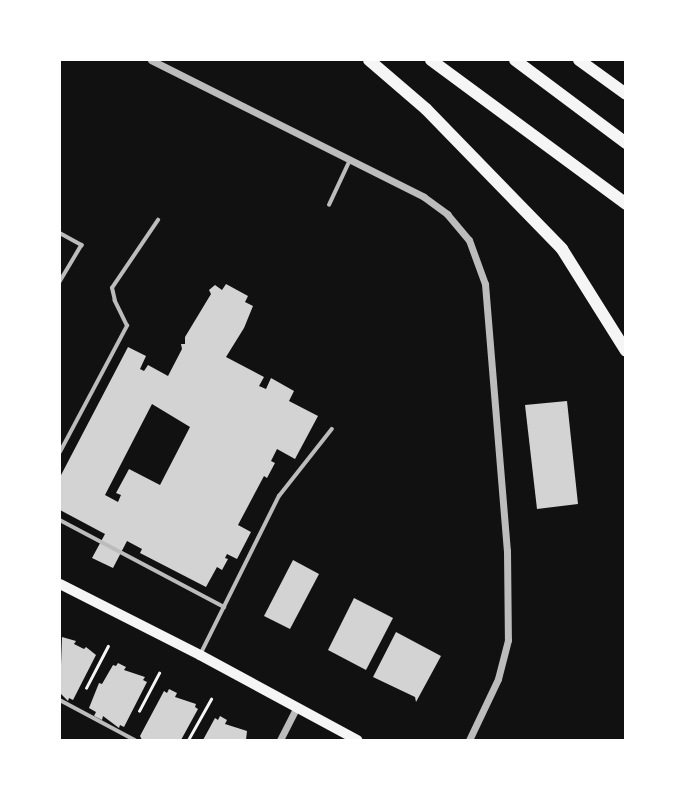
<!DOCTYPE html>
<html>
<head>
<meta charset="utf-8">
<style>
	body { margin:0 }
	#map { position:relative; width:685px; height:800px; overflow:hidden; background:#111; font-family:Commissioner,sans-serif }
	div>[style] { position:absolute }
	.building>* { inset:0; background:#d3d3d3 }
	.path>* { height:2.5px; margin:-1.25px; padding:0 1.25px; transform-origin:1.25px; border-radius:1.25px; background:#f5f5f5 }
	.service>* { height:3.5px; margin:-1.75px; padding:0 1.75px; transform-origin:1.75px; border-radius:1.75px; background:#bcbcbc }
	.minor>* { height:7px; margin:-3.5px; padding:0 3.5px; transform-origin:3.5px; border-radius:3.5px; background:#bcbcbc }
	.secondary>* { height:10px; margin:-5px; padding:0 5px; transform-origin:5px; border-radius:5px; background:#f5f5f5 }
	.motorway>* { height:12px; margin:-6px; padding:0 6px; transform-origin:6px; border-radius:6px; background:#f5f5f5 }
	span { translate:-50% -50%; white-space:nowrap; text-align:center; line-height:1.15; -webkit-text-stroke:5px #fff; paint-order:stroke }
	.frame { position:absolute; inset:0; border:61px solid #fff; pointer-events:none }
</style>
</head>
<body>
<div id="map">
	<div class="building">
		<i style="clip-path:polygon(evenodd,226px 284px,248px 296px,245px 302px,253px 306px,244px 328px,226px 357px,264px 377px,259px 386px,266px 389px,271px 378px,294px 391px,289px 401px,318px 416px,295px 459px,277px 449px,271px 461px,275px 463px,267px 478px,264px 476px,238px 525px,251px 532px,237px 559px,227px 554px,225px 558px,228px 559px,222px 570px,217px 567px,206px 587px,140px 553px,142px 549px,127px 541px,113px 568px,92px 558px,105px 534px,60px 510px,60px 477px,128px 347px,146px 356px,140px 369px,144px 371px,148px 365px,168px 376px,182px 349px,181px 344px,185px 344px,185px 337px,211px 294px,209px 290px,215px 285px,222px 290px,226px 284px,152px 404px,190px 427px,160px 485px,129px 469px,116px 493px,121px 495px,118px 502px,105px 495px,152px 404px)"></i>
		<i style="clip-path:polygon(567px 401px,578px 504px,537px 509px,525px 405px)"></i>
		<i style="clip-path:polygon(293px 560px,319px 574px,290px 629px,264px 616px)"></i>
		<i style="clip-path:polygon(354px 598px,393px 618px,366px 670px,328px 650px)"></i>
		<i style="clip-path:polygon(396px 632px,441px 656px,416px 702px,415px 697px,373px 677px)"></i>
		<i style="clip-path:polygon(62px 637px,76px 641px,74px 644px,84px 649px,86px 647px,96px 655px,73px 700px,69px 698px,68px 701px,60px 693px)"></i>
		<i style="clip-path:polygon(118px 663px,126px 667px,124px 670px,145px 677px,143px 680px,147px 682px,124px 727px,120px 725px,119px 728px,103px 716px,102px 720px,94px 716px,96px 712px,89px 708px,99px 683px,102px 684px,113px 665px,116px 666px)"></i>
		<i style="clip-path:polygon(169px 689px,177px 693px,175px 697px,196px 704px,195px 707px,198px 709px,181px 740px,142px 740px,140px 736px,164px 691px,167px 693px)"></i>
		<i style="clip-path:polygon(220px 716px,227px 720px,225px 724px,247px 731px,246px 740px,203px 740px,215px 718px,218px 720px)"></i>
	</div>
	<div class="path">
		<i style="left:86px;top:688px;width:47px;rotate:-62.4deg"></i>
		<i style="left:139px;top:711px;width:43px;rotate:-62.2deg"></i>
		<i style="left:188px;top:740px;width:47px;rotate:-60.7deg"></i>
	</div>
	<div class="service">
		<i style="left:329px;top:205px;width:50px;rotate:-65deg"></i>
		<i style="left:60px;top:233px;width:25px;rotate:29deg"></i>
		<i style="left:82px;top:245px;width:43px;rotate:120.7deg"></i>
		<i style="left:60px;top:452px;width:143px;rotate:-62deg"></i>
		<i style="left:127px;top:326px;width:28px;rotate:-116deg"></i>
		<i style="left:115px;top:301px;width:13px;rotate:-103deg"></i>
		<i style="left:112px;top:288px;width:82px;rotate:-55.9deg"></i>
		<i style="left:60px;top:520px;width:186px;rotate:27.9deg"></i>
		<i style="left:201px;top:653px;width:175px;rotate:-63.6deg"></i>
		<i style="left:279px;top:496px;width:85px;rotate:-51.7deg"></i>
		<i style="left:60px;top:700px;width:85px;rotate:28.1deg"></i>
	</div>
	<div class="minor">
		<i style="left:151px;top:60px;width:305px;rotate:26.6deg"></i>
		<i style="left:424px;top:197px;width:29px;rotate:36deg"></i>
		<i style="left:447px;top:214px;width:34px;rotate:50deg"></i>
		<i style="left:469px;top:240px;width:47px;rotate:70deg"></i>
		<i style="left:485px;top:284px;width:268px;rotate:85.3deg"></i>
		<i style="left:507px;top:551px;width:89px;rotate:89.4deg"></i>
		<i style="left:508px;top:640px;width:40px;rotate:104.4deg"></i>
		<i style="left:498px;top:679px;width:68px;rotate:115.4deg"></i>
		<i style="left:280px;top:740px;width:37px;rotate:-63deg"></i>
	</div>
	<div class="secondary">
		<i style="left:60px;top:584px;width:157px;rotate:26.9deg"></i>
		<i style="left:200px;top:655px;width:179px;rotate:28.4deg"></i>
	</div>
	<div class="motorway">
		<i style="left:369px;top:60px;width:75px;rotate:40.7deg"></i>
		<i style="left:426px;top:109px;width:195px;rotate:45.8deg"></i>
		<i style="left:562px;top:249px;width:120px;rotate:57.9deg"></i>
		<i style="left:431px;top:60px;width:242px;rotate:36.4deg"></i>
		<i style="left:515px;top:60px;width:139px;rotate:36.8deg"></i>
		<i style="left:579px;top:60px;width:58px;rotate:35.9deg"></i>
	</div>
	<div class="frame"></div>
</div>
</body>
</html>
